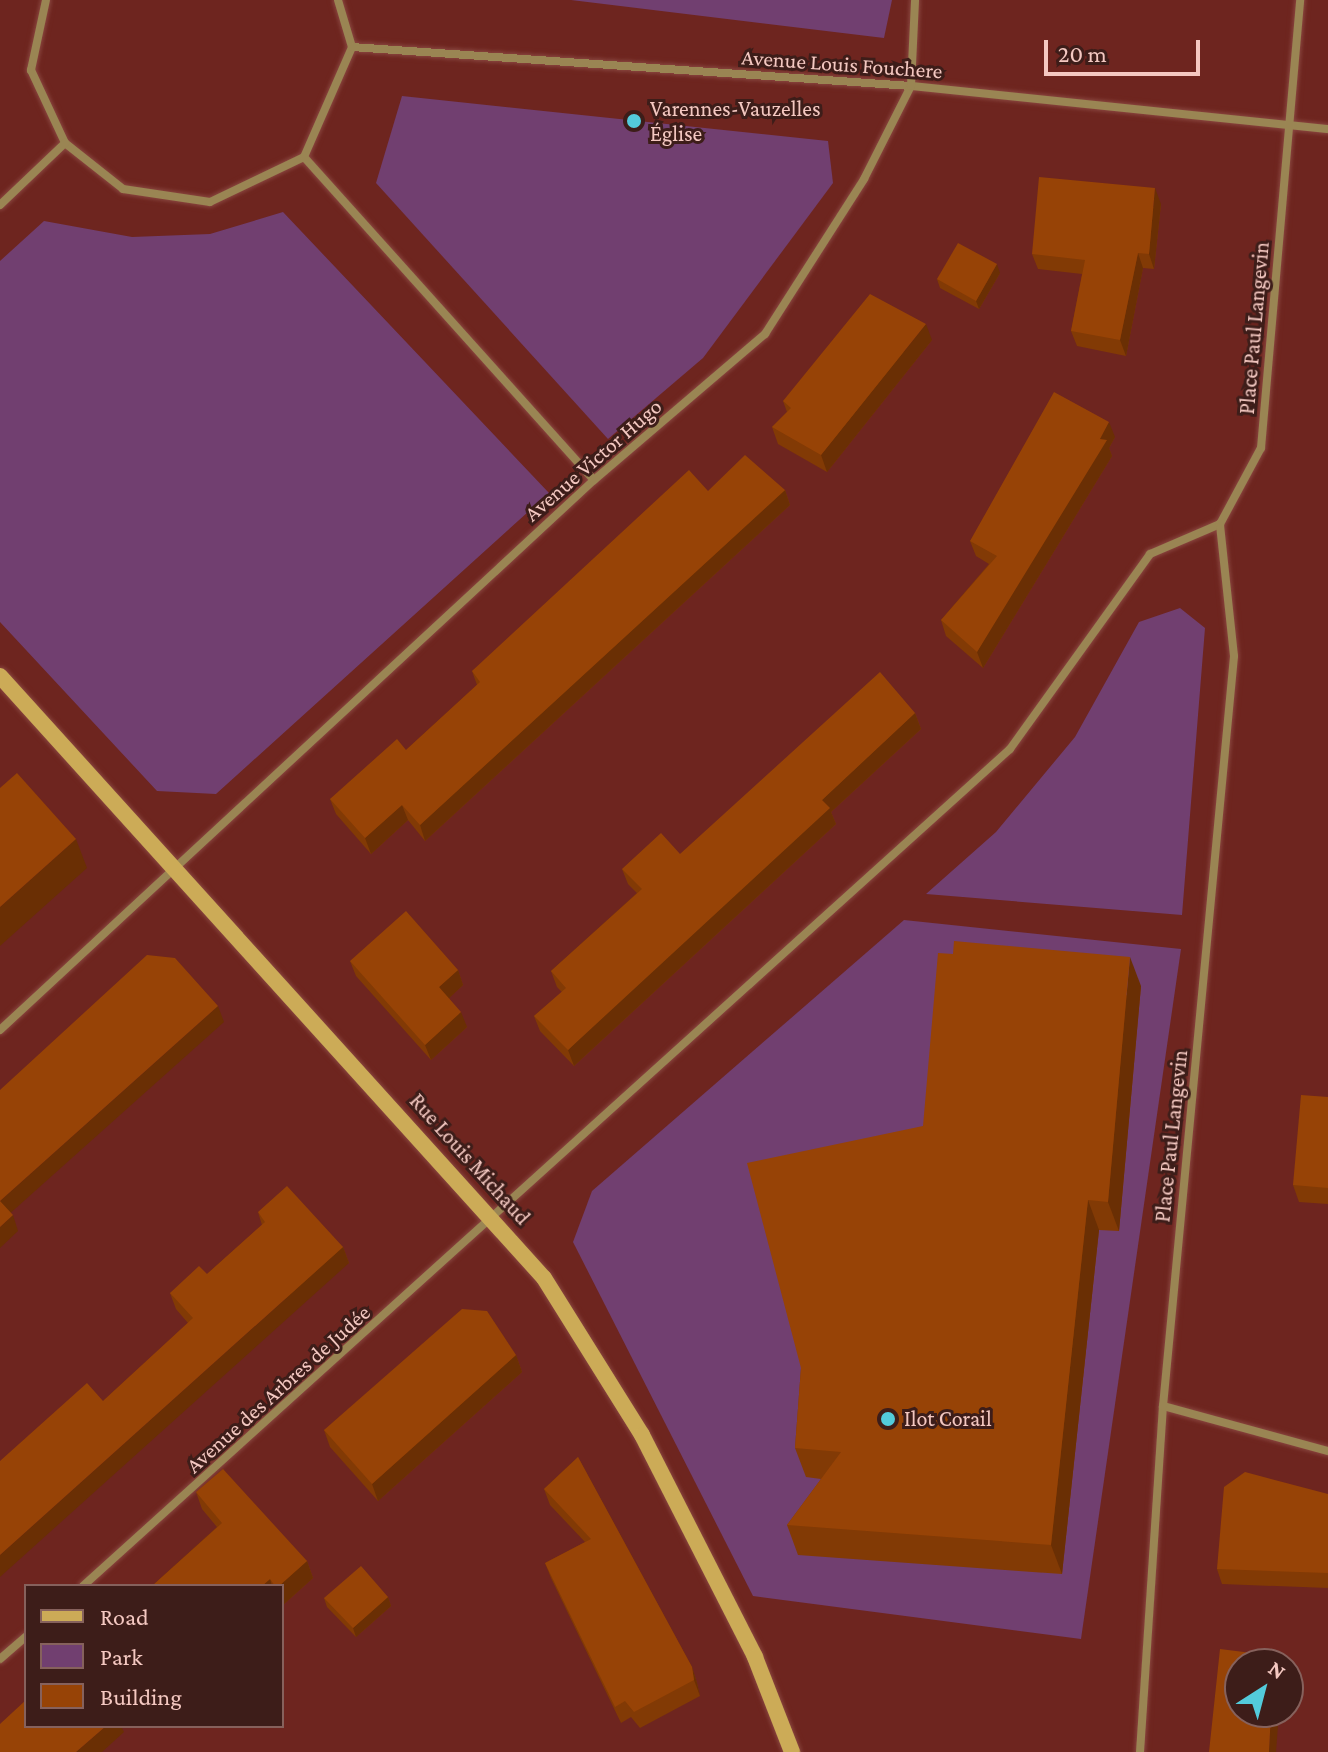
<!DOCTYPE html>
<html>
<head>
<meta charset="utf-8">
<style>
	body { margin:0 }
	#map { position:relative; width:1328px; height:1752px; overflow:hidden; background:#6e251f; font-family:"Crimson Pro",serif }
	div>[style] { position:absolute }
	.green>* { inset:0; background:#713f70 }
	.roads { filter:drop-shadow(0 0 2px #89463f) drop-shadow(0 0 2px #89463f) }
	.street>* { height:8px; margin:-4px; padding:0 4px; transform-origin:4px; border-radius:4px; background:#9a8553 }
	.secondary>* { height:16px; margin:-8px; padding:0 8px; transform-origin:8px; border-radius:8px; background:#ccab57 }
	.wall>* { inset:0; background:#823a05 }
	.shaded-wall>* { inset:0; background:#6a2f04 }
	.building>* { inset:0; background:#974306 }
	.dots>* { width:22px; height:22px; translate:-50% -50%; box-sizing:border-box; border:4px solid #3d1d19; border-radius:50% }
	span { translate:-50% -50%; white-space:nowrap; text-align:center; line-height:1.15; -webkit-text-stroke:6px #3d1d19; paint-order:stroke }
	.street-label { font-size:22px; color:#f4c8c1 }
	.poi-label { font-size:22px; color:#f4c8c1 }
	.left { translate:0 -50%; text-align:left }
	.legend { position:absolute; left:24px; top:1584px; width:260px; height:144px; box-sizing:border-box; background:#3d1d19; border:2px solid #86615c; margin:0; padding:10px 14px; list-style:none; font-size:24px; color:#f4c8c1 }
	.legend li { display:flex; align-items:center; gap:16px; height:40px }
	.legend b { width:40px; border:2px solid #86615c }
	.north { position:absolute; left:1224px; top:1648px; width:80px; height:80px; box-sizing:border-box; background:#3d1d19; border:2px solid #86615c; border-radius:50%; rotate:36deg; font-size:22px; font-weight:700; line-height:32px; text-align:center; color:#f4c8c1 }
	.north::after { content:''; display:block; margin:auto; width:28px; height:36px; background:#53cbdb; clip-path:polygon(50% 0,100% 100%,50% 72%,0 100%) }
	.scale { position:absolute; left:1044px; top:40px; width:156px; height:36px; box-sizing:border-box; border:4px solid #f4c8c1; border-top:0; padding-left:10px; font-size:24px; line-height:28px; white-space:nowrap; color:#f4c8c1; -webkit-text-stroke:6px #3d1d19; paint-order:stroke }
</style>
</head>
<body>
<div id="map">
	<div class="green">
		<i style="clip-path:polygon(571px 0,892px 0,884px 38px)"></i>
		<i style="clip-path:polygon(402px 96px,828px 141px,833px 183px,703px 358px,608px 439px,376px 183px)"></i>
		<i style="clip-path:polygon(283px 212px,549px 493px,216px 794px,157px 791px,0 622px,0 261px,44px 221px,132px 237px,210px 234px)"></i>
		<i style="clip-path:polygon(1180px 608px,1205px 628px,1182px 915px,926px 894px,996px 832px,1075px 737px,1139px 622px)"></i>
		<i style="clip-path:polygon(904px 920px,1181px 949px,1081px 1639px,753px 1596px,573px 1242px,592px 1191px)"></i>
	</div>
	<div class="roads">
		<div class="street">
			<i style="left:46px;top:0;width:72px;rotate:102.1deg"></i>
			<i style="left:31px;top:70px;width:81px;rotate:65deg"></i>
			<i style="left:65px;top:143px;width:74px;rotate:38.4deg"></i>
			<i style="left:123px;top:189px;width:88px;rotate:8.5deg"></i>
			<i style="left:210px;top:202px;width:104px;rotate:-25.6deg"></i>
			<i style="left:304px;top:157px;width:120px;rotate:-66.4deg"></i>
			<i style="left:352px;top:47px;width:49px;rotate:-106.6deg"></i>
			<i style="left:352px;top:47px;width:560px;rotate:3.99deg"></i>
			<i style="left:911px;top:86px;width:419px;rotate:5.9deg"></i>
			<i style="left:304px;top:157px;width:434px;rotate:48.1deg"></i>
			<i style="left:0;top:205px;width:90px;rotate:-43.6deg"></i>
			<i style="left:0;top:1030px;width:810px;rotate:-42.8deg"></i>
			<i style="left:594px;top:480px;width:225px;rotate:-40.5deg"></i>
			<i style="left:765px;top:334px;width:184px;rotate:-57.4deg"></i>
			<i style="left:864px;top:179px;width:104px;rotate:-63.2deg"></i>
			<i style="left:911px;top:86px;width:86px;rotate:-87.3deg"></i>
			<i style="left:1163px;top:1406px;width:171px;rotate:15.3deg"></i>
			<i style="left:83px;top:1586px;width:1249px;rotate:-42.08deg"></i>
			<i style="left:1010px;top:749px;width:240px;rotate:-54.3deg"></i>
			<i style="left:1150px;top:554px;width:76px;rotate:-23.2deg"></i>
			<i style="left:0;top:1659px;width:35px;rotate:-41deg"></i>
			<i style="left:1140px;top:1752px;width:347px;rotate:-86.2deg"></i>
			<i style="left:1163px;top:1406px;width:753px;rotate:-84.59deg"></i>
			<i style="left:1234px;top:656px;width:133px;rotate:-96.1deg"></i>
			<i style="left:1220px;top:524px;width:86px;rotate:-61.7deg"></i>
			<i style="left:1261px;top:448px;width:450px;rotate:-85deg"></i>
		</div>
		<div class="secondary">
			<i style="left:0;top:676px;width:811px;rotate:47.9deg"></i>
			<i style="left:544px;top:1278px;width:185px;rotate:58deg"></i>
			<i style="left:642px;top:1435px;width:249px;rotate:63deg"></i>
			<i style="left:755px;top:1657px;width:102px;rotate:68.7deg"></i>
		</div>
	</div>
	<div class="wall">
		<i style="clip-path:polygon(1161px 204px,1154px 269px,1143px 268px,1126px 356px,1077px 346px,1071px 331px,1082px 274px,1038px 269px,1032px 254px)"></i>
		<i style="clip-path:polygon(1000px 273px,979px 309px,940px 288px,937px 279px)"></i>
		<i style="clip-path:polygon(932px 340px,827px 472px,778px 444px,772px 427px,787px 412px,783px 401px)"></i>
		<i style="clip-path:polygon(1115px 437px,1109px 448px,1112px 456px,983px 668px,946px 636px,941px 620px,989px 564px,976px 556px,970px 541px)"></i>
		<i style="clip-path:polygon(785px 490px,790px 505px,425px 841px,408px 820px,371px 854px,336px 814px,330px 799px,406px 750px,477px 685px,472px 671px,708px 491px)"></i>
		<i style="clip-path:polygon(915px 713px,921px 729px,831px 812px,836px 824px,574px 1066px,540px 1031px,534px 1016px,562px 992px,557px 987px,551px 971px,637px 893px,628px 884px,622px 869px,680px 854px)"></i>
		<i style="clip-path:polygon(350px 961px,458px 970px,463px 985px,449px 998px,467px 1027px,431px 1060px,356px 976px)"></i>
		<i style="clip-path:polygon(1141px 986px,1119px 1231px,1099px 1230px,1062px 1574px,798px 1555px,787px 1525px,821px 1479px,806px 1477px,795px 1448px,801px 1368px,923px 1126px)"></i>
		<i style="clip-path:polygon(1328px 1097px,1328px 1204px,1299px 1202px,1293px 1185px)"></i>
		<i style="clip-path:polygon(258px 1212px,343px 1247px,349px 1263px,103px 1401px,188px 1323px,176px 1309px,170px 1293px,207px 1274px,262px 1225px)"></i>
		<i style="clip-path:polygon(516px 1355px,522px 1372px,378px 1501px,330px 1447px,324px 1430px)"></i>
		<i style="clip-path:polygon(578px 1457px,692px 1667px,697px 1683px,700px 1696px,640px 1728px,631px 1717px,621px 1723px,551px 1578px,545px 1563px,585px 1542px,550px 1505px,544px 1489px)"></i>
		<i style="clip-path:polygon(196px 1492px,307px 1561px,313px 1578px,283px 1605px,282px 1586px,152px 1586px,217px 1527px,202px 1509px)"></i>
		<i style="clip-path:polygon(1328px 1494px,1328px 1588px,1222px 1584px,1217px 1569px)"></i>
		<i style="clip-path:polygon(388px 1597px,391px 1606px,356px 1637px,327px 1607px,324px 1598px)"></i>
	</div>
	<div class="shaded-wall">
		<i style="clip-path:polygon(1155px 188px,1161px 204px,1154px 269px,1149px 254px)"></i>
		<i style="clip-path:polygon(1138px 253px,1143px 268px,1126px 356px,1120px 340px)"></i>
		<i style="clip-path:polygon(997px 264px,1000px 273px,979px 309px,976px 301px)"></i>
		<i style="clip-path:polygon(926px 324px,932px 340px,827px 472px,821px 455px)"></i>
		<i style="clip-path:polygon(1109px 422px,1115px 437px,1109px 448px,1112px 456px,983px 668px,977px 652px)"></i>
		<i style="clip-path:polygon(785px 490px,790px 505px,425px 841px,420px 825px)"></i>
		<i style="clip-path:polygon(915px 713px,921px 729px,831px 812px,836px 824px,574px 1066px,568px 1050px,822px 800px)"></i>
		<i style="clip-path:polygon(402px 805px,408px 820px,371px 854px,365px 838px)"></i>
		<i style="clip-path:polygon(76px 839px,87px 868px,0 946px,0 907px)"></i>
		<i style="clip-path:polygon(1130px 957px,1141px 986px,1119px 1231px,1108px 1202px)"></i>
		<i style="clip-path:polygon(458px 970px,463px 985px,445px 1002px,439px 987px)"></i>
		<i style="clip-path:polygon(218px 1006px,224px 1022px,6px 1217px,0 1201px)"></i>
		<i style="clip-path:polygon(461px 1012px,467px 1027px,431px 1060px,425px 1045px)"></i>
		<i style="clip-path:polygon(1088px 1200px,1099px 1230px,1062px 1574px,1051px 1545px)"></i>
		<i style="clip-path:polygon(13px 1215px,18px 1231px,0 1248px,0 1227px)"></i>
		<i style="clip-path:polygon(343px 1247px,349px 1263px,0 1577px,0 1555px)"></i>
		<i style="clip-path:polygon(516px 1355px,522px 1372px,378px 1501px,372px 1484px)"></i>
		<i style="clip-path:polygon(307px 1561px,313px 1578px,283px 1605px,282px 1586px,279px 1586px)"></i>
		<i style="clip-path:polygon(270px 1579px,272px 1586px,262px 1586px)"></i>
		<i style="clip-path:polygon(388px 1597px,391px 1606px,356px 1637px,353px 1628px)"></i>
		<i style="clip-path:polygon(692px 1667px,697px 1683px,700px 1696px,694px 1680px)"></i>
		<i style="clip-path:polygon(1271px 1712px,1279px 1712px,1276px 1752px,1269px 1752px)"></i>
		<i style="clip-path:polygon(106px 1726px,121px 1726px,124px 1732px,102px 1752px,76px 1752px)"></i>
	</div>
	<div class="building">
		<i style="clip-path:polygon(1039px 177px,1155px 188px,1149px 254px,1138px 253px,1120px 340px,1071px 331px,1085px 260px,1032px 254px)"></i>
		<i style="clip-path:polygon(958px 243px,997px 264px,976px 301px,937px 279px)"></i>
		<i style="clip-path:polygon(870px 294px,926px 324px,821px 455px,772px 427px,791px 408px,783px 401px)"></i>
		<i style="clip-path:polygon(1054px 392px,1109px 422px,1100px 439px,1107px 440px,977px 652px,941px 620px,997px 556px,970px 541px)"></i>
		<i style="clip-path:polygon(745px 455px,785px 490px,420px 825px,402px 805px,365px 838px,330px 799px,397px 739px,406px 750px,480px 682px,472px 671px,689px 470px,708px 491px)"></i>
		<i style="clip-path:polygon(880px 672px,915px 713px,822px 800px,830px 808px,568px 1050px,534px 1016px,566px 988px,551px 971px,642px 889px,622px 869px,661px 833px,680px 854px)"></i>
		<i style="clip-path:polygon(17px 773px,76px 839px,0 907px,0 788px)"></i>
		<i style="clip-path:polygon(406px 911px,458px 970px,439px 987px,461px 1012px,425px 1045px,350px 961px)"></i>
		<i style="clip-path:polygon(954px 941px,1130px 957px,1108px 1202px,1088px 1200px,1051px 1545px,787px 1525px,841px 1452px,795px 1448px,801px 1368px,747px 1163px,923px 1126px,938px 953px,953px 954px)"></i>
		<i style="clip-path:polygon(147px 955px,175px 958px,218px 1006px,0 1201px,13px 1215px,0 1227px,0 1090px)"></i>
		<i style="clip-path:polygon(1301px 1095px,1328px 1097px,1328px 1188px,1293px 1185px)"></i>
		<i style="clip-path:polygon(287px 1186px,343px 1247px,0 1555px,0 1461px,87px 1383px,103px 1401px,193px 1318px,170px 1293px,199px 1266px,207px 1274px,265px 1222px,258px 1212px)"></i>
		<i style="clip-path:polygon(462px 1309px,487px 1311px,516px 1355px,372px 1484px,324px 1430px)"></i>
		<i style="clip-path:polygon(578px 1457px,692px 1667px,694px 1680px,634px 1712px,625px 1701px,615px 1707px,545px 1563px,591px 1539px,544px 1489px)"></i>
		<i style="clip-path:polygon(223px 1469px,307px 1561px,279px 1586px,275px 1586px,270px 1579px,262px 1586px,152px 1586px,222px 1523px,196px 1492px)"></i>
		<i style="clip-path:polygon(1245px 1472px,1328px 1494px,1328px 1573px,1217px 1569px,1224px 1487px)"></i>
		<i style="clip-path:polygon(361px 1566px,388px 1597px,353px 1628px,324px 1598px)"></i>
		<i style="clip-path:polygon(1220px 1649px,1275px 1656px,1275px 1664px,1240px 1664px,1240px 1712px,1271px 1712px,1269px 1752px,1209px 1752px)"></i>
		<i style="clip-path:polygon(26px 1700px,26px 1726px,106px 1726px,76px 1752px,0 1752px,0 1724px)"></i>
	</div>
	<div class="dots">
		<i style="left:634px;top:121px;background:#53cbdb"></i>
		<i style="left:888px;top:1419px;background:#53cbdb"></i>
	</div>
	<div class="street-label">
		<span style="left:842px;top:64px;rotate:4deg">Avenue Louis Fouchere</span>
		<span style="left:1254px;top:328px;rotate:-85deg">Place Paul Langevin</span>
		<span style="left:593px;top:460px;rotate:-41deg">Avenue Victor Hugo</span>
		<span style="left:1171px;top:1136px;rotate:-84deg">Place Paul Langevin</span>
		<span style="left:470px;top:1159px;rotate:48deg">Rue Louis Michaud</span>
		<span style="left:278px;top:1389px;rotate:-42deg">Avenue des Arbres de Judée</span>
	</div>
	<div class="poi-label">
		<span class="left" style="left:650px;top:121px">Varennes-Vauzelles<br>Église</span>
		<span class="left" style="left:904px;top:1419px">Ilot Corail</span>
	</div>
	<ul class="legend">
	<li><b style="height:10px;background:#ccab57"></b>Road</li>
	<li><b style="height:22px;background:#713f70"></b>Park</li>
	<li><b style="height:22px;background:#974306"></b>Building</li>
	</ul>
	<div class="north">N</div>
	<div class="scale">20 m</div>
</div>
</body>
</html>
